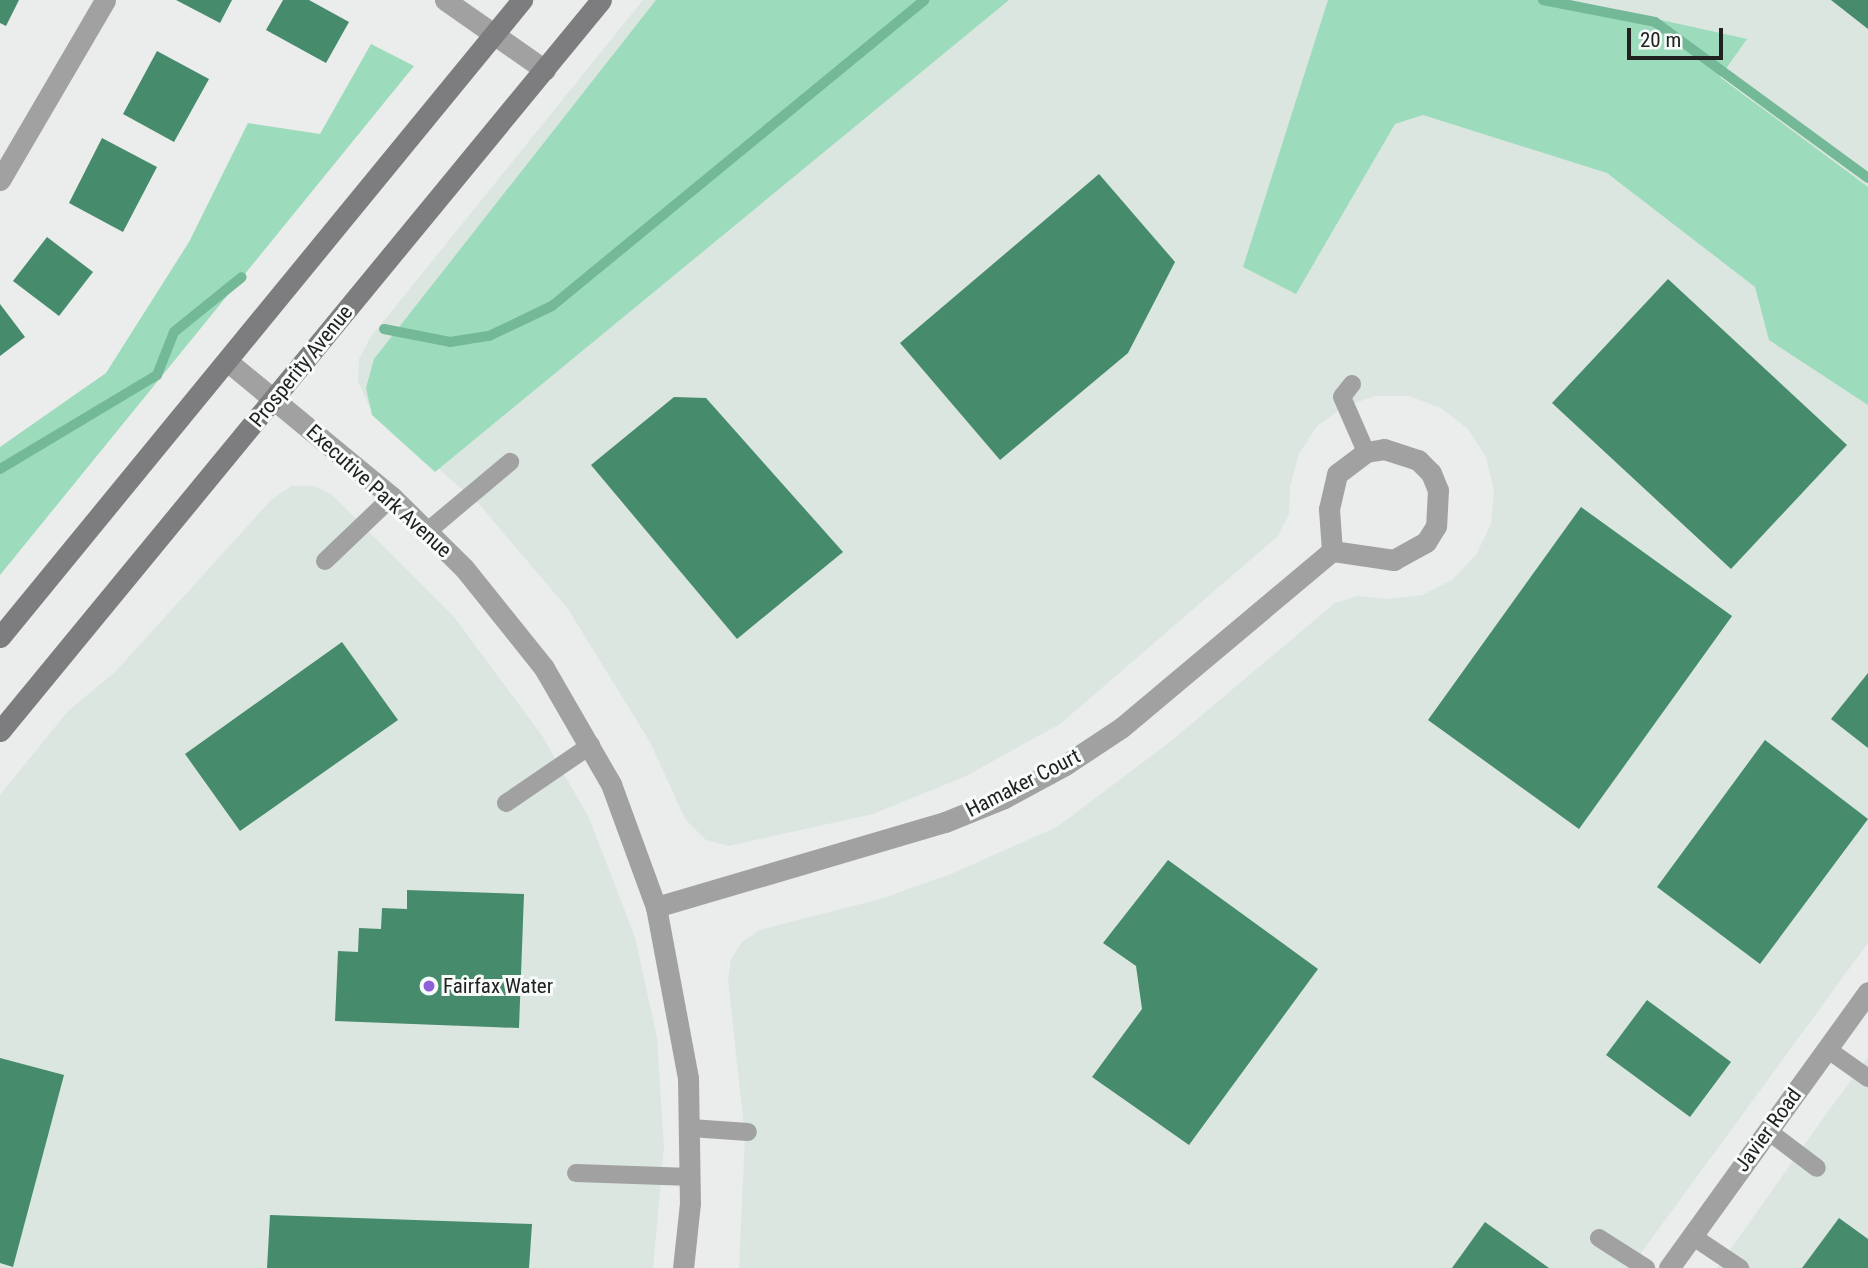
<!DOCTYPE html>
<html>
<head>
<meta charset="utf-8">
<style>
	body { margin:0 }
	#map { position:relative; width:1868px; height:1268px; overflow:hidden; background:#eaedec; font-family:"Roboto Condensed",sans-serif }
	div>[style] { position:absolute }
	.built>* { inset:0; background:#dbe6e0 }
	.green>* { inset:0; background:#9cdbbc }
	.stream>* { height:10px; margin:-5px; padding:0 5px; transform-origin:5px; border-radius:5px; background:#73b897 }
	.building>* { inset:0; background:#468b6c }
	.lane>* { height:18px; margin:-9px; padding:0 9px; transform-origin:9px; border-radius:9px; background:#a1a1a2 }
	.street>* { height:21px; margin:-10.5px; padding:0 10.5px; transform-origin:10.5px; border-radius:10.5px; background:#a1a1a2 }
	.secondary>* { height:21px; margin:-10.5px; padding:0 10.5px; transform-origin:10.5px; border-radius:10.5px; background:#7d7c7e }
	.dots>* { width:19px; height:19px; translate:-50% -50%; box-sizing:border-box; border:4px solid #f7fbf9; border-radius:50% }
	span { translate:-50% -50%; white-space:nowrap; text-align:center; line-height:1.15; -webkit-text-stroke:6px #f7fbf9; paint-order:stroke }
	.street-label { font-size:21px; color:#202120 }
	.poi-label { font-size:21px; color:#202120 }
	.left { translate:0 -50%; text-align:left }
	.scale { position:absolute; left:1627px; top:28px; width:96px; height:32px; box-sizing:border-box; border:4px solid #202120; border-top:0; padding-left:9px; font-size:21px; line-height:24px; white-space:nowrap; color:#202120; -webkit-text-stroke:5px #f7fbf9; paint-order:stroke }
</style>
</head>
<body>
<div id="map">
	<div class="built">
		<i style="clip-path:polygon(643px 0,1868px 0,1868px 228px,1761px 108px,1714px 65px,1868px 346px,1868px 943px,1630px 1268px,739px 1268px,745px 1137px,728px 980px,731px 959px,742px 942px,760px 930px,880px 899px,951px 874px,1057px 827px,1170px 742px,1335px 603px,1357px 596px,1388px 599px,1422px 595px,1452px 580px,1476px 555px,1491px 524px,1494px 491px,1486px 457px,1468px 429px,1441px 408px,1409px 396px,1375px 396px,1344px 407px,1317px 426px,1299px 454px,1290px 486px,1289px 514px,1278px 536px,1060px 724px,964px 777px,873px 814px,728px 846px,706px 840px,685px 819px,650px 742px,568px 609px,478px 503px,371px 410px,358px 381px,359px 359px,370px 338px)"></i>
		<i style="clip-path:polygon(292px 486px,313px 486px,331px 494px,454px 617px,543px 737px,589px 818px,635px 937px,657px 1038px,664px 1147px,653px 1268px,0 1268px,0 795px,68px 711px,115px 672px,272px 499px)"></i>
		<i style="clip-path:polygon(1868px 1057px,1868px 1268px,1717px 1268px,1827px 1113px)"></i>
	</div>
	<div class="green">
		<i style="clip-path:polygon(656px 0,1009px 0,435px 472px,372px 415px,366px 388px,374px 359px)"></i>
		<i style="clip-path:polygon(1328px 0,1571px 0,1747px 39px,1720px 77px,1868px 187px,1868px 405px,1769px 340px,1755px 287px,1607px 173px,1423px 115px,1395px 124px,1296px 294px,1243px 267px)"></i>
		<i style="clip-path:polygon(371px 44px,414px 66px,0 575px,0 447px,106px 373px,189px 242px,248px 123px,320px 134px)"></i>
	</div>
	<div class="stream">
		<i style="left:1543px;top:0;width:114px;rotate:11.1deg"></i>
		<i style="left:1655px;top:22px;width:264px;rotate:36.2deg"></i>
		<i style="left:384px;top:329px;width:67px;rotate:11.1deg"></i>
		<i style="left:450px;top:342px;width:39px;rotate:-9deg"></i>
		<i style="left:489px;top:336px;width:70px;rotate:-25.5deg"></i>
		<i style="left:552px;top:306px;width:482px;rotate:-39.4deg"></i>
		<i style="left:0;top:469px;width:183px;rotate:-30.9deg"></i>
		<i style="left:157px;top:375px;width:46px;rotate:-68.4deg"></i>
		<i style="left:174px;top:332px;width:87px;rotate:-39deg"></i>
	</div>
	<div class="building">
		<i style="clip-path:polygon(0 0,19px 0,6px 26px,0 23px)"></i>
		<i style="clip-path:polygon(176px 0,232px 0,220px 23px)"></i>
		<i style="clip-path:polygon(283px 0,309px 0,349px 22px,326px 63px,266px 30px)"></i>
		<i style="clip-path:polygon(1831px 0,1868px 0,1868px 29px)"></i>
		<i style="clip-path:polygon(157px 51px,209px 79px,174px 142px,123px 114px)"></i>
		<i style="clip-path:polygon(102px 138px,157px 167px,123px 232px,69px 203px)"></i>
		<i style="clip-path:polygon(1099px 174px,1175px 262px,1128px 353px,1000px 460px,900px 343px)"></i>
		<i style="clip-path:polygon(47px 237px,93px 272px,59px 316px,13px 281px)"></i>
		<i style="clip-path:polygon(1668px 279px,1847px 445px,1731px 569px,1552px 403px)"></i>
		<i style="clip-path:polygon(0 304px,25px 337px,0 356px)"></i>
		<i style="clip-path:polygon(674px 397px,706px 398px,843px 552px,737px 639px,591px 465px)"></i>
		<i style="clip-path:polygon(1581px 507px,1732px 616px,1579px 829px,1428px 720px)"></i>
		<i style="clip-path:polygon(342px 642px,398px 720px,240px 831px,185px 754px)"></i>
		<i style="clip-path:polygon(1868px 673px,1868px 748px,1831px 719px)"></i>
		<i style="clip-path:polygon(1765px 740px,1868px 819px,1760px 964px,1657px 887px)"></i>
		<i style="clip-path:polygon(1168px 860px,1318px 969px,1189px 1145px,1092px 1077px,1142px 1009px,1136px 966px,1103px 943px)"></i>
		<i style="clip-path:polygon(407px 890px,524px 894px,519px 1028px,335px 1021px,338px 951px,358px 952px,359px 928px,381px 929px,382px 908px,407px 909px)"></i>
		<i style="clip-path:polygon(1647px 1000px,1731px 1062px,1690px 1117px,1606px 1055px)"></i>
		<i style="clip-path:polygon(0 1058px,64px 1075px,13px 1267px,0 1263px)"></i>
		<i style="clip-path:polygon(270px 1215px,532px 1224px,529px 1268px,267px 1268px)"></i>
		<i style="clip-path:polygon(1839px 1218px,1868px 1239px,1868px 1268px,1802px 1268px)"></i>
		<i style="clip-path:polygon(1485px 1222px,1549px 1268px,1452px 1268px)"></i>
	</div>
	<div class="lane">
		<i style="left:1352px;top:384px;width:16px;rotate:128deg"></i>
		<i style="left:1342px;top:397px;width:60px;rotate:66.4deg"></i>
		<i style="left:429px;top:530px;width:106px;rotate:-40deg"></i>
		<i style="left:325px;top:561px;width:93px;rotate:-43.7deg"></i>
		<i style="left:506px;top:803px;width:103px;rotate:-34.3deg"></i>
		<i style="left:1827px;top:1049px;width:50px;rotate:35.3deg"></i>
		<i style="left:691px;top:1128px;width:57px;rotate:4deg"></i>
		<i style="left:1768px;top:1131px;width:61px;rotate:37.1deg"></i>
		<i style="left:576px;top:1173px;width:115px;rotate:2deg"></i>
		<i style="left:1692px;top:1236px;width:58px;rotate:33.7deg"></i>
		<i style="left:1599px;top:1238px;width:56px;rotate:32.6deg"></i>
	</div>
	<div class="street">
		<i style="left:445px;top:0;width:122px;rotate:35deg"></i>
		<i style="left:0;top:180px;width:208px;rotate:-59.7deg"></i>
		<i style="left:227px;top:361px;width:214px;rotate:39.5deg"></i>
		<i style="left:392px;top:497px;width:101px;rotate:44.6deg"></i>
		<i style="left:464px;top:568px;width:128px;rotate:51.3deg"></i>
		<i style="left:544px;top:668px;width:134px;rotate:60deg"></i>
		<i style="left:611px;top:784px;width:131px;rotate:69.9deg"></i>
		<i style="left:656px;top:907px;width:174px;rotate:79.4deg"></i>
		<i style="left:688px;top:1078px;width:125px;rotate:89.1deg"></i>
		<i style="left:690px;top:1203px;width:65px;rotate:96.1deg"></i>
		<i style="left:1384px;top:449px;width:36px;rotate:18deg"></i>
		<i style="left:1418px;top:460px;width:18px;rotate:45deg"></i>
		<i style="left:1431px;top:473px;width:18px;rotate:68deg"></i>
		<i style="left:1438px;top:490px;width:36px;rotate:93deg"></i>
		<i style="left:1436px;top:526px;width:19px;rotate:122deg"></i>
		<i style="left:1426px;top:542px;width:37px;rotate:151deg"></i>
		<i style="left:1394px;top:560px;width:63px;rotate:-171.7deg"></i>
		<i style="left:1332px;top:551px;width:42px;rotate:-94.1deg"></i>
		<i style="left:1329px;top:509px;width:36px;rotate:-77deg"></i>
		<i style="left:1337px;top:474px;width:36px;rotate:-37deg"></i>
		<i style="left:1366px;top:452px;width:18px;rotate:-9deg"></i>
		<i style="left:656px;top:907px;width:301px;rotate:-16.4deg"></i>
		<i style="left:945px;top:822px;width:64px;rotate:-22.1deg"></i>
		<i style="left:1004px;top:798px;width:69px;rotate:-28.4deg"></i>
		<i style="left:1065px;top:765px;width:67px;rotate:-33.5deg"></i>
		<i style="left:1121px;top:728px;width:275px;rotate:-40deg"></i>
		<i style="left:1669px;top:1268px;width:340px;rotate:-54.2deg"></i>
	</div>
	<div class="secondary">
		<i style="left:0;top:637px;width:824px;rotate:-50.67deg"></i>
		<i style="left:0;top:731px;width:946px;rotate:-50.57deg"></i>
	</div>
	<div class="dots">
		<i style="left:429px;top:986px;background:#8f60d9"></i>
	</div>
	<div class="street-label">
		<span style="left:301px;top:366px;rotate:-51deg">Prosperity Avenue</span>
		<span style="left:379px;top:491px;rotate:42deg">Executive Park Avenue</span>
		<span style="left:1023px;top:783px;rotate:-27deg">Hamaker Court</span>
		<span style="left:1768px;top:1130px;rotate:-54deg">Javier Road</span>
	</div>
	<div class="poi-label">
		<span class="left" style="left:443px;top:986px">Fairfax Water</span>
	</div>
	<div class="scale">20 m</div>
</div>
</body>
</html>
